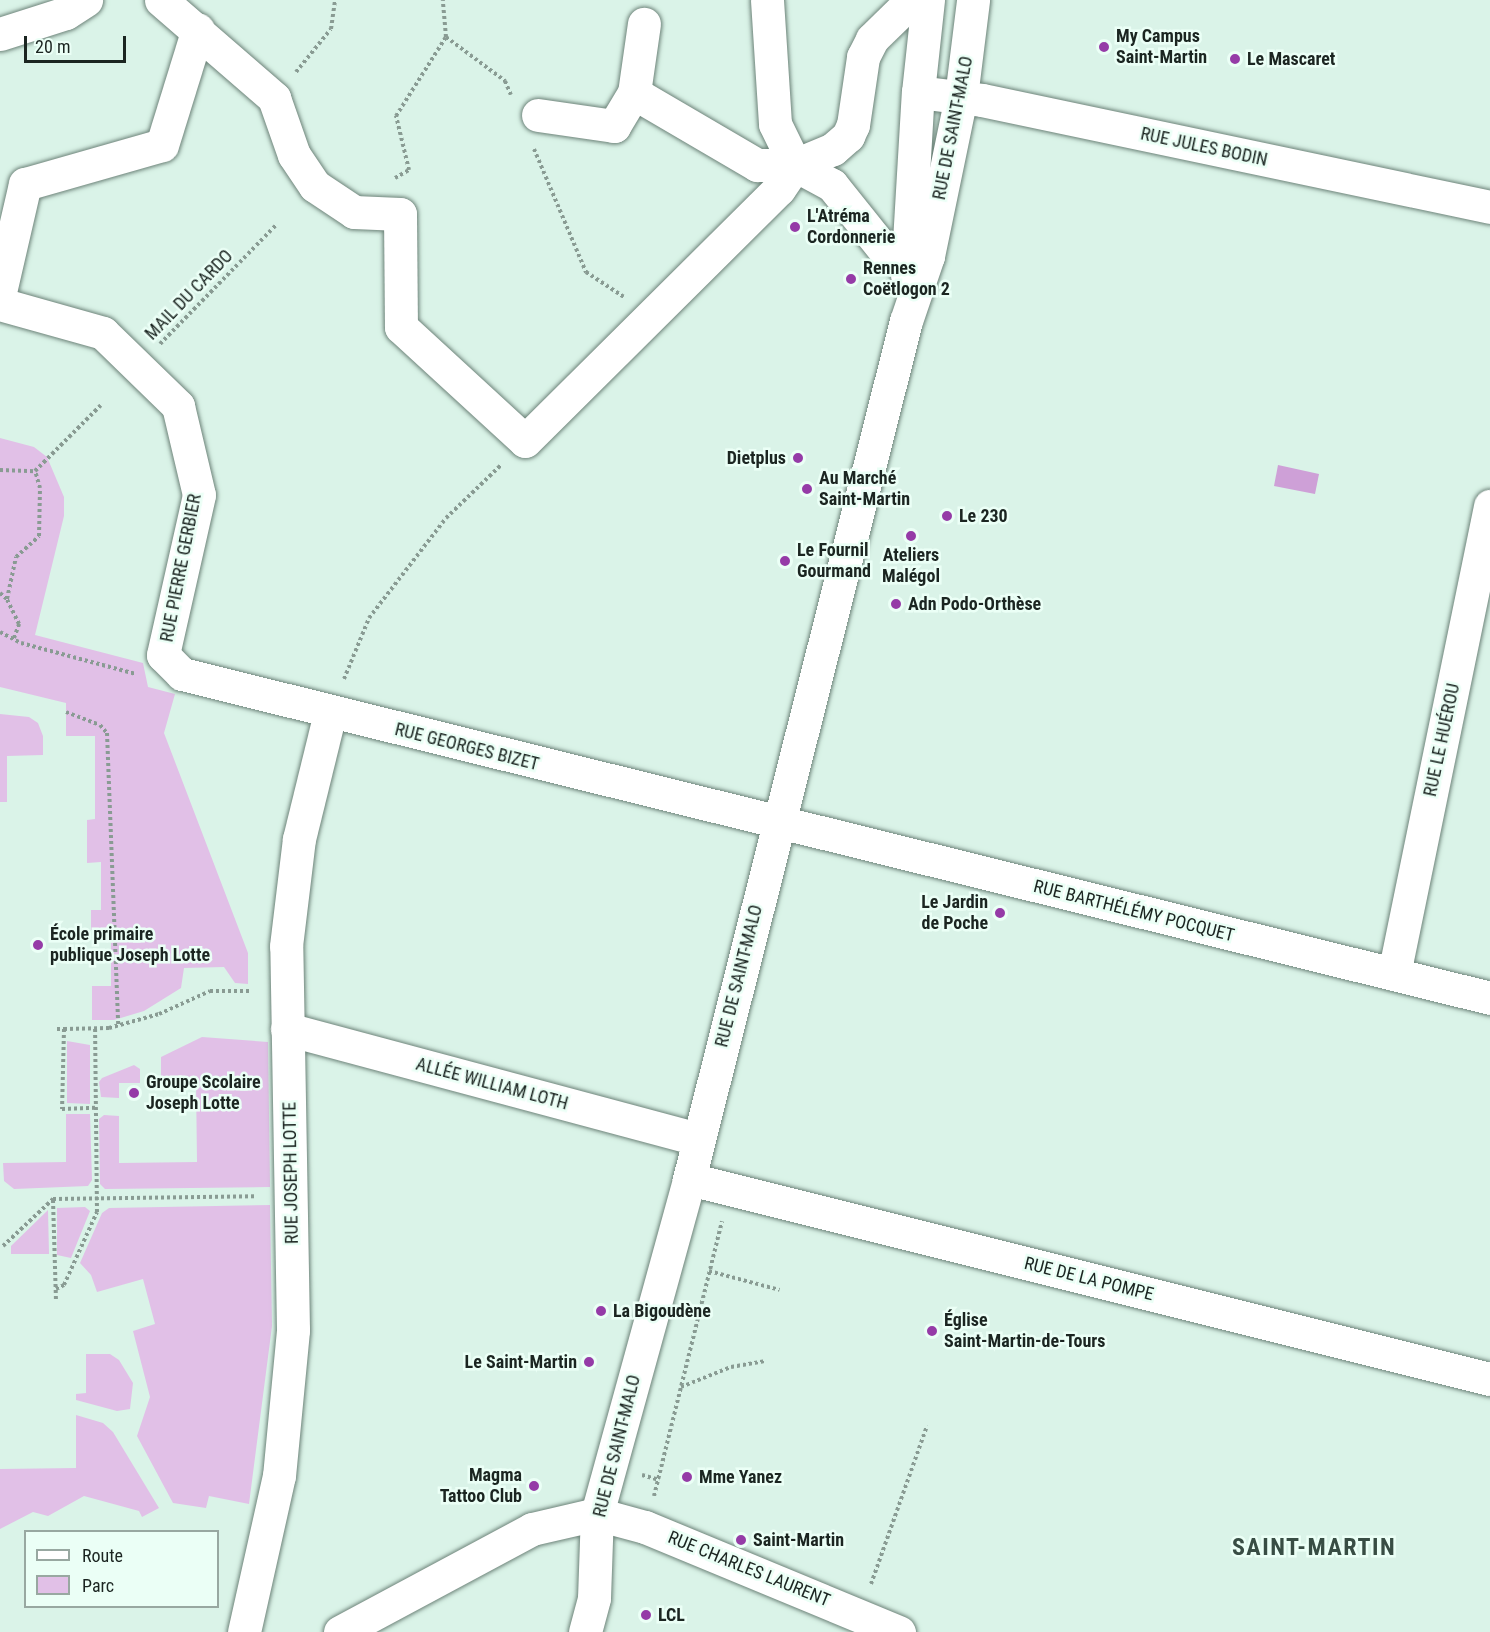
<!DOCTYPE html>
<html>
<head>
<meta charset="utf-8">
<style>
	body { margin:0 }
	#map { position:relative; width:1490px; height:1632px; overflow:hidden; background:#daf3e8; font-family:"Roboto Condensed",sans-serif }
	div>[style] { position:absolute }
	.green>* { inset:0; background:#e1c0e7 }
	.water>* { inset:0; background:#cea0d7 }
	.path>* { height:4px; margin-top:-2px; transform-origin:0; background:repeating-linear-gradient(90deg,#899b93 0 3px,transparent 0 6px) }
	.roads { filter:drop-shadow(0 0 2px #6d8379) drop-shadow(0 0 2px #6d8379) }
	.minor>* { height:33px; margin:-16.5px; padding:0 16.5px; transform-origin:16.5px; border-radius:16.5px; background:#fff }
	.major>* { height:33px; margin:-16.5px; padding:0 16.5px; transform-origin:16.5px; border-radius:16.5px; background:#fff }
	.dots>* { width:16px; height:16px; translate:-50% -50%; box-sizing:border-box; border:3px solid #ebfff6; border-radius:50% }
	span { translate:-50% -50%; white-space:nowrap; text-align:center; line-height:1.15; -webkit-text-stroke:5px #ebfff6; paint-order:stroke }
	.poi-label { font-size:18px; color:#1b2521; font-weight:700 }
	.left { translate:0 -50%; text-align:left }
	.right { translate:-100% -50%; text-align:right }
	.street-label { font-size:18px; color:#1b2521 }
	.district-label { font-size:24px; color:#384d44; font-weight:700; letter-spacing:1.5px }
	.legend { position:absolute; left:24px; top:1530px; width:195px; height:78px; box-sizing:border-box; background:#ebfff6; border:2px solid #98a8a1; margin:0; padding:8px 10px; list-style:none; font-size:18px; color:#1b2521 }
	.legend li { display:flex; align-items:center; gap:12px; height:30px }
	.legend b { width:30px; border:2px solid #98a8a1 }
	.scale { position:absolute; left:24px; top:36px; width:102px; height:27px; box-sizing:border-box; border:3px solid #1b2521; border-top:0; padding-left:8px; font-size:18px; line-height:21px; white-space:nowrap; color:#1b2521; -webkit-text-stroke:4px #ebfff6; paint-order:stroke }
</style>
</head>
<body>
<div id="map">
	<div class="green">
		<i style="clip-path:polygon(0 438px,34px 447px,47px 457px,64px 497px,64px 516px,35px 635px,143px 663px,148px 687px,175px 694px,164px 733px,248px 953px,248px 984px,235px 983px,224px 967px,184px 968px,181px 988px,144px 1011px,114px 1020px,92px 1020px,92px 986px,111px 986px,111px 930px,91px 930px,91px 910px,101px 910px,101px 862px,87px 863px,87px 820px,95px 819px,95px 736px,66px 736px,66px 703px,0 687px)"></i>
		<i style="clip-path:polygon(0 714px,29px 717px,38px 723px,43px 736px,43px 755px,7px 756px,7px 802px,0 802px)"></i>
		<i style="clip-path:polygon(202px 1037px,268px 1042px,270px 1187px,105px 1189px,100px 1184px,99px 1119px,104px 1115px,119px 1116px,119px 1163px,197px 1162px,196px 1082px,161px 1082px,161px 1057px)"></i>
		<i style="clip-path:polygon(67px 1041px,90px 1045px,90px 1104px,67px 1103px)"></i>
		<i style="clip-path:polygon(134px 1065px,140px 1069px,140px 1083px,119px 1083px,119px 1098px,101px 1097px,99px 1082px,102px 1078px)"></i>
		<i style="clip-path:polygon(66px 1114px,90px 1114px,92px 1180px,88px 1186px,14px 1189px,4px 1181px,3px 1163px,66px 1162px)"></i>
		<i style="clip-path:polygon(270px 1205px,272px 1326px,249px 1504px,209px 1496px,206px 1508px,173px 1503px,137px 1436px,150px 1397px,133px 1331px,155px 1324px,143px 1279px,97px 1292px,91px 1275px,80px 1263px,102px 1213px,109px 1208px)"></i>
		<i style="clip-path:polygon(85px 1207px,90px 1211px,71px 1258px,57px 1255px,57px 1208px)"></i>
		<i style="clip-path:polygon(48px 1210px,49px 1254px,11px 1254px,11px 1246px)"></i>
		<i style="clip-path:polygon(86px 1354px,110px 1354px,119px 1360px,133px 1383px,130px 1409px,117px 1411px,76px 1400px,76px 1394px,86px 1393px)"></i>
		<i style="clip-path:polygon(76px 1415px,103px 1423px,113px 1432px,159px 1508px,142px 1517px,139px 1511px,84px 1496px,48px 1516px,33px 1512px,0 1529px,0 1469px,76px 1468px)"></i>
	</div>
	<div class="water">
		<i style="clip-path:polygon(1278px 465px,1319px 474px,1315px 494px,1274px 486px)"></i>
	</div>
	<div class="path">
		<i style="left:446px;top:37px;width:74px;rotate:36.7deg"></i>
		<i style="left:505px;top:81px;width:15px;rotate:67deg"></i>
		<i style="left:296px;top:72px;width:55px;rotate:-50.9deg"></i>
		<i style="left:331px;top:29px;width:29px;rotate:-82deg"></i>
		<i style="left:534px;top:149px;width:134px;rotate:67.1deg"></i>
		<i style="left:586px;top:272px;width:45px;rotate:33.3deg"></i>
		<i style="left:395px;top:178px;width:16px;rotate:-30deg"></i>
		<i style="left:409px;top:170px;width:56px;rotate:-103.5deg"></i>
		<i style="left:396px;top:116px;width:93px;rotate:-57.7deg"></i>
		<i style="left:446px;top:37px;width:37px;rotate:-95deg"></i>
		<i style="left:160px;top:344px;width:166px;rotate:-45.7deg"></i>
		<i style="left:0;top:470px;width:35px;rotate:2deg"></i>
		<i style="left:35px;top:471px;width:93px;rotate:-45deg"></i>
		<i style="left:0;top:593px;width:9px;rotate:41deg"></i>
		<i style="left:0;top:632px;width:24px;rotate:28deg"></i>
		<i style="left:21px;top:643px;width:119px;rotate:15.1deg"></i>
		<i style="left:14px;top:638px;width:15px;rotate:-70deg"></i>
		<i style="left:19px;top:624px;width:28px;rotate:-116deg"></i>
		<i style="left:7px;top:599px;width:43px;rotate:-77.9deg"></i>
		<i style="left:16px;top:557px;width:31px;rotate:-42deg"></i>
		<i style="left:39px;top:536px;width:48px;rotate:-88.8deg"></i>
		<i style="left:40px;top:488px;width:18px;rotate:-106deg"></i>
		<i style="left:344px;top:679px;width:66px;rotate:-67.7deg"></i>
		<i style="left:369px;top:618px;width:126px;rotate:-52.4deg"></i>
		<i style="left:446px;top:518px;width:76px;rotate:-43.9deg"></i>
		<i style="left:66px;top:712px;width:36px;rotate:21deg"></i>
		<i style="left:100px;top:725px;width:11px;rotate:49deg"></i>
		<i style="left:107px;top:733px;width:293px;rotate:87.8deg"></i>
		<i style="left:57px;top:1029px;width:7px"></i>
		<i style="left:64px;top:1029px;width:80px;rotate:91.4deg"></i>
		<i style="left:62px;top:1109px;width:33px;rotate:-2deg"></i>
		<i style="left:64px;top:1029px;width:45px;rotate:-1.3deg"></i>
		<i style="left:109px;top:1028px;width:52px;rotate:-15.6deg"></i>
		<i style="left:159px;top:1014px;width:56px;rotate:-24.3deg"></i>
		<i style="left:210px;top:991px;width:42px"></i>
		<i style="left:53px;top:1200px;width:100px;rotate:88.3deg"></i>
		<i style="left:3px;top:1246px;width:69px;rotate:-43.2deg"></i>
		<i style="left:53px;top:1199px;width:203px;rotate:-0.8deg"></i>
		<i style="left:709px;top:1271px;width:73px;rotate:15deg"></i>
		<i style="left:56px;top:1289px;width:9px;rotate:-27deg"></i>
		<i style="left:64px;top:1285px;width:80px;rotate:-65.7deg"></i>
		<i style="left:97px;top:1212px;width:183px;rotate:-90.6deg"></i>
		<i style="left:681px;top:1387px;width:54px;rotate:-21.8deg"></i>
		<i style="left:731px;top:1367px;width:34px;rotate:-10deg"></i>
		<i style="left:642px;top:1475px;width:18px;rotate:16deg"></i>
		<i style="left:654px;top:1496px;width:283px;rotate:-76.1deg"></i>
		<i style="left:871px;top:1584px;width:168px;rotate:-70.5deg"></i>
	</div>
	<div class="roads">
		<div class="minor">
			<i style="left:161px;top:0;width:150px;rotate:40.9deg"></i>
			<i style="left:274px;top:98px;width:60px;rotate:70.7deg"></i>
			<i style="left:294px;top:155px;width:37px;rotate:56deg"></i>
			<i style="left:315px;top:186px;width:47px;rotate:33.7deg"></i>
			<i style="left:354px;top:212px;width:46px;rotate:2.5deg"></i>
			<i style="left:400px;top:214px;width:113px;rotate:89.5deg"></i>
			<i style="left:401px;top:327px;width:168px;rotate:42.6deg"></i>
			<i style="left:525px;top:441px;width:358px;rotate:-44.8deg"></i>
			<i style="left:779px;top:189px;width:29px;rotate:-56deg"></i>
			<i style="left:767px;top:0;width:124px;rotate:86.3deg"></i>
			<i style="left:775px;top:124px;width:46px;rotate:64deg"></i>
			<i style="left:0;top:34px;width:69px;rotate:-17.7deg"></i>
			<i style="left:66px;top:13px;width:24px;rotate:-33deg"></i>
			<i style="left:918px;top:92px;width:64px;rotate:7.1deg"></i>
			<i style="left:982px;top:100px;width:519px;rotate:11.89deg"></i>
			<i style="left:634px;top:93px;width:143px;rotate:30.3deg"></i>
			<i style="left:757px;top:165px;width:38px"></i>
			<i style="left:795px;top:165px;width:41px;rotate:-22.8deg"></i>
			<i style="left:833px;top:149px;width:20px;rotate:-41deg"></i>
			<i style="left:848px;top:136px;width:12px;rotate:-66deg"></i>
			<i style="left:853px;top:125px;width:69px;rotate:-81.6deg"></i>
			<i style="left:863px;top:57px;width:20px;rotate:-63deg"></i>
			<i style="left:872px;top:39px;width:56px;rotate:-44.3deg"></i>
			<i style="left:538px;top:115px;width:77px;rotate:8.2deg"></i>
			<i style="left:614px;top:126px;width:39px;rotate:-59deg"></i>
			<i style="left:634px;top:93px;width:70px;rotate:-81.8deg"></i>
			<i style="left:795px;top:165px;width:42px;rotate:28.4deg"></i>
			<i style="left:832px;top:185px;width:90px;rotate:51.3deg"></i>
			<i style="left:888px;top:255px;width:40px;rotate:1.4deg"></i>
			<i style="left:0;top:292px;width:111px;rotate:-77deg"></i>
			<i style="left:25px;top:184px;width:142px;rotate:-15.9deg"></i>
			<i style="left:162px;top:145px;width:121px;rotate:-72.8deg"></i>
			<i style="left:0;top:304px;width:107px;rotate:15.7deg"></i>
			<i style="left:103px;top:333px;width:105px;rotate:44.2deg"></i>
			<i style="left:178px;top:406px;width:91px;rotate:76.7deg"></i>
			<i style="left:199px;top:495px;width:164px;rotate:102.7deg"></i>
			<i style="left:163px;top:655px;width:27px;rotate:45deg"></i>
			<i style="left:182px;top:674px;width:1348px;rotate:13.91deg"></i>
			<i style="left:1394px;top:974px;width:478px;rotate:-78.4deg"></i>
			<i style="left:287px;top:1029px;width:425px;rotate:15deg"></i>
			<i style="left:689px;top:1179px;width:826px;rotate:14.02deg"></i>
			<i style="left:597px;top:1514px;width:50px;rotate:15.2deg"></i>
			<i style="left:645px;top:1527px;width:275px;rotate:22.5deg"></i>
			<i style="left:244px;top:1632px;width:160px;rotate:-77.4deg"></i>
			<i style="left:279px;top:1476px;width:147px;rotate:-84.5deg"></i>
			<i style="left:293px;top:1330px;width:384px;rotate:-91deg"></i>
			<i style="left:286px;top:946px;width:108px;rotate:-83.1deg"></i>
			<i style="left:299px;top:839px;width:130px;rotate:-76.2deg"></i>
		</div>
		<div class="major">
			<i style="left:907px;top:275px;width:183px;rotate:-86.6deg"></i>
			<i style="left:918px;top:92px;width:93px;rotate:-83.8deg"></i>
			<i style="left:340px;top:1632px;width:218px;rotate:-28.2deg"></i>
			<i style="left:532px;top:1529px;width:67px;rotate:-13deg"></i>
			<i style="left:585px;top:1632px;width:35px;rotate:-75deg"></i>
			<i style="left:594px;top:1598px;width:84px;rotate:-88deg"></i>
			<i style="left:597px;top:1514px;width:347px;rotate:-74.6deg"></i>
			<i style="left:689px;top:1179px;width:885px;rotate:-75.81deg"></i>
			<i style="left:906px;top:321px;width:69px;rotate:-71.3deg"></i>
			<i style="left:928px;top:256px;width:162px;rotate:-78.3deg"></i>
			<i style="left:961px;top:97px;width:98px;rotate:-82.9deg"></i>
		</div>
	</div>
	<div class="dots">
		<i style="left:1104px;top:47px;background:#953ba7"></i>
		<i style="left:1235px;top:59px;background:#953ba7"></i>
		<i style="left:795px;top:227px;background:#953ba7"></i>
		<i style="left:851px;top:279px;background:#953ba7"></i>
		<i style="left:798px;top:458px;background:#953ba7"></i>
		<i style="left:807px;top:489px;background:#953ba7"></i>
		<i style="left:947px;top:516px;background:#953ba7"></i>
		<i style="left:911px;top:536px;background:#953ba7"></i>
		<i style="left:785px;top:561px;background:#953ba7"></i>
		<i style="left:896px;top:604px;background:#953ba7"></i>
		<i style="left:1000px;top:913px;background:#953ba7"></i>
		<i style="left:38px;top:945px;background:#953ba7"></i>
		<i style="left:134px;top:1093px;background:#953ba7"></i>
		<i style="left:601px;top:1311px;background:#953ba7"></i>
		<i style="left:932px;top:1331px;background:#953ba7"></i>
		<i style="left:589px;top:1362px;background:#953ba7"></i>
		<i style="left:687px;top:1477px;background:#953ba7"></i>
		<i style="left:534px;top:1486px;background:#953ba7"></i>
		<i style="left:741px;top:1540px;background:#953ba7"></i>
		<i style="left:646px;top:1615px;background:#953ba7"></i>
	</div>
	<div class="poi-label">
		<span class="left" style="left:1116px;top:47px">My Campus<br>Saint-Martin</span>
		<span class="left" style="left:1247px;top:59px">Le Mascaret</span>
		<span class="left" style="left:807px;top:227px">L'Atréma<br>Cordonnerie</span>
		<span class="left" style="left:863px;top:279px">Rennes<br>Coëtlogon 2</span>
		<span class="right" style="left:786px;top:458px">Dietplus</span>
		<span class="left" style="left:819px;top:489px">Au Marché<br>Saint-Martin</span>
		<span class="left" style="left:959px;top:516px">Le 230</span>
		<span class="left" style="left:797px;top:561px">Le Fournil<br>Gourmand</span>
		<span style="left:911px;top:566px">Ateliers<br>Malégol</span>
		<span class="left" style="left:908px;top:604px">Adn Podo-Orthèse</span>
		<span class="right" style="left:988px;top:913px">Le Jardin<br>de Poche</span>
		<span class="left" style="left:50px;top:945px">École primaire<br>publique Joseph Lotte</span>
		<span class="left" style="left:146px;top:1093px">Groupe Scolaire<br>Joseph Lotte</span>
		<span class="left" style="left:613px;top:1311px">La Bigoudène</span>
		<span class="left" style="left:944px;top:1331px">Église<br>Saint-Martin-de-Tours</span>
		<span class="right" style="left:577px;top:1362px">Le Saint-Martin</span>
		<span class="right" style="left:522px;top:1486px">Magma<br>Tattoo Club</span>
		<span class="left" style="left:699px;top:1477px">Mme Yanez</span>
		<span class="left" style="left:753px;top:1540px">Saint-Martin</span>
		<span class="left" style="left:658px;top:1615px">LCL</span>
	</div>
	<div class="street-label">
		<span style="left:953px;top:128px;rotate:-79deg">RUE DE SAINT-MALO</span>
		<span style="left:1204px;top:147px;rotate:12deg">RUE JULES BODIN</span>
		<span style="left:189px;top:295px;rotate:-46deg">MAIL DU CARDO</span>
		<span style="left:181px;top:568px;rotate:-79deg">RUE PIERRE GERBIER</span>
		<span style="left:1442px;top:740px;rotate:-78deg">RUE LE HUÉROU</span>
		<span style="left:467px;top:747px;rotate:14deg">RUE GEORGES BIZET</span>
		<span style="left:1134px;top:911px;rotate:14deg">RUE BARTHÉLÉMY POCQUET</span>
		<span style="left:739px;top:976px;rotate:-76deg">RUE DE SAINT-MALO</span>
		<span style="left:492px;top:1084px;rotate:15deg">ALLÉE WILLIAM LOTH</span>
		<span style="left:291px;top:1173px;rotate:-91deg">RUE JOSEPH LOTTE</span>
		<span style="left:1089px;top:1279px;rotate:14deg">RUE DE LA POMPE</span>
		<span style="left:617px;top:1446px;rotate:-76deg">RUE DE SAINT-MALO</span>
		<span style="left:749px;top:1569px;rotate:22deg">RUE CHARLES LAURENT</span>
	</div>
	<div class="district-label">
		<span style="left:1314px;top:1548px">SAINT-MARTIN</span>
	</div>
	<ul class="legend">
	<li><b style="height:8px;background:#fff"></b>Route</li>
	<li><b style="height:16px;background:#e1c0e7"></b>Parc</li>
	</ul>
	<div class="scale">20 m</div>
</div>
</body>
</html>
